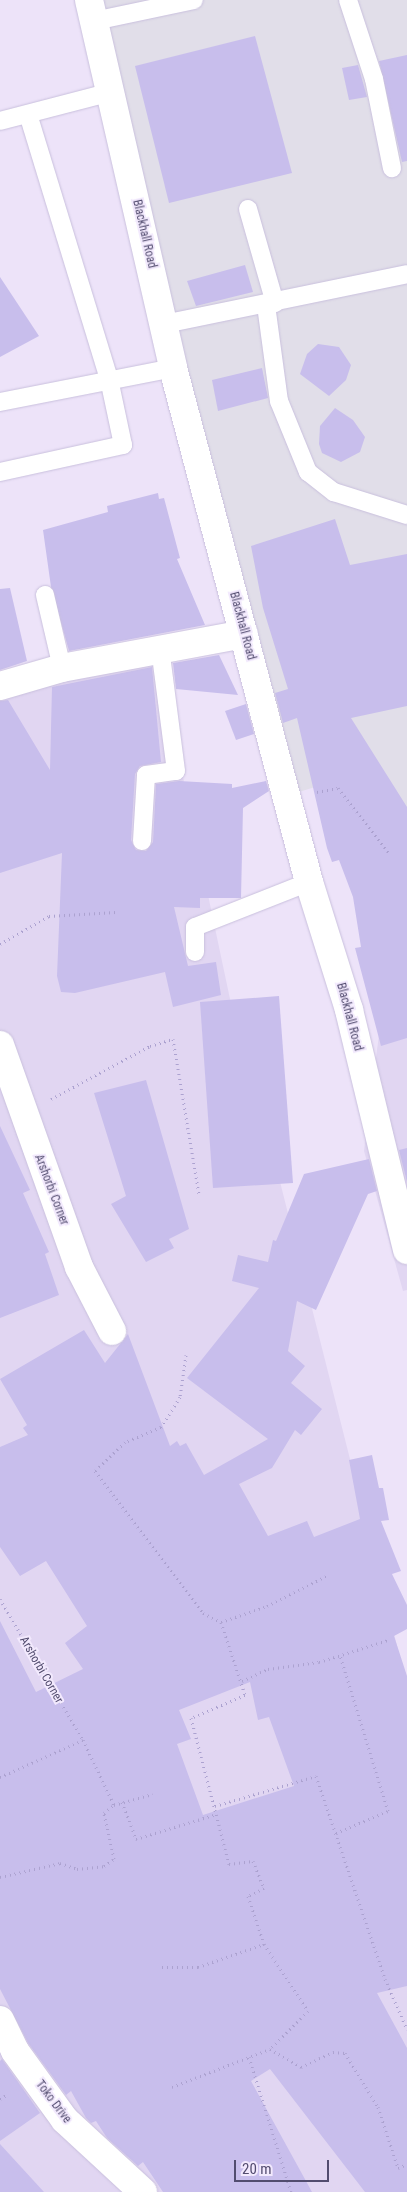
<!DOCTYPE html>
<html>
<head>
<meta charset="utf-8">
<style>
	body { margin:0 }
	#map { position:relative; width:407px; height:2192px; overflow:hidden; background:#ede3f9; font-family:"Roboto Condensed",sans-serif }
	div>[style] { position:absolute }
	.residential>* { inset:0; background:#e1d6f2 }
	.industrial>* { inset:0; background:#e1dee9 }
	.building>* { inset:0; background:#c8beec }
	.path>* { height:3px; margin-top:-1.5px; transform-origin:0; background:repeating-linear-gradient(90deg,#aca2d0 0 1px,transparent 0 5px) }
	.roads { filter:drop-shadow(0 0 1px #c9c0dd) drop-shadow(0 0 1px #c9c0dd) }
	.service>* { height:18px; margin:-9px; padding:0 9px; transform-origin:9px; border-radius:9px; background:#fff }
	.minor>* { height:28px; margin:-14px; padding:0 14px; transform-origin:14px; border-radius:14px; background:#fff }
	.secondary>* { height:28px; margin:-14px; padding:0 14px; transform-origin:14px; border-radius:14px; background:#fff }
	span { translate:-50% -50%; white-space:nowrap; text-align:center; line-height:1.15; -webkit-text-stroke:4px #f2e9fd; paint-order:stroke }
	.street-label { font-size:12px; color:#524c6f }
	.scale { position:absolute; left:234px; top:2160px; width:95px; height:22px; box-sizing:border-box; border:2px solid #524c6f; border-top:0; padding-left:6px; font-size:15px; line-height:18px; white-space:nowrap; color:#524c6f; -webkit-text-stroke:4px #f2e9fd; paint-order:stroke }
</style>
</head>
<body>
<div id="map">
	<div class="residential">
		<i style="clip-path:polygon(156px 649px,230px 999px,245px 1043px,407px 1685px,407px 2192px,0 2192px,0 689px)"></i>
		<i style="clip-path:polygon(407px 860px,407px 1290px,403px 1291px,364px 1151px,397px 895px)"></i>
	</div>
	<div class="industrial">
		<i style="clip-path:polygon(88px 0,407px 0,407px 860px,315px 787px,283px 797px)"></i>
	</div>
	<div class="building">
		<i style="clip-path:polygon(255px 36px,292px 173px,169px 203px,135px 66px)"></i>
		<i style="clip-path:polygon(407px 55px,407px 161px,402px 162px,379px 61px)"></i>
		<i style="clip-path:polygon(358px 65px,367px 97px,349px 100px,342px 68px)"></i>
		<i style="clip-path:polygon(245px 265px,253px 292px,196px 306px,187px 281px)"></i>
		<i style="clip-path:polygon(0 277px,39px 336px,0 357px)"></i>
		<i style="clip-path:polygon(318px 344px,339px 347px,351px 365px,346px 380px,329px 396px,300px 374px,307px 354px)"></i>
		<i style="clip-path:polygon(262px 368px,268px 398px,218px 411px,212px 380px)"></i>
		<i style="clip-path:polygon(335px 408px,353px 420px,365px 437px,360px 452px,341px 462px,322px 453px,319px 444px,320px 426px)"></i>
		<i style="clip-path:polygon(158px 493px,159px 499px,164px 498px,180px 558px,177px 559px,205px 625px,69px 651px,51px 587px,43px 530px,108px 512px,107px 506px)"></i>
		<i style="clip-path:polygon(335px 519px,350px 565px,407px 554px,407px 706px,351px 718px,407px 807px,407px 1038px,381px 1046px,355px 948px,361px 947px,353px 897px,339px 860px,332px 862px,327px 848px,297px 718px,283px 723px,275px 693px,288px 689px,263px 608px,251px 546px)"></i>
		<i style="clip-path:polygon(10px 588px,27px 661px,0 670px,0 589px)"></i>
		<i style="clip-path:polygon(219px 655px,238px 695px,176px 689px,173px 663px)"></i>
		<i style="clip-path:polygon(152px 667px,161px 762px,140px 766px,135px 774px,131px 840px,136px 850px,146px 851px,153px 842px,156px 784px,179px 781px,232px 784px,232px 788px,266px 781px,269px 791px,243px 808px,241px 898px,200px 898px,200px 908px,174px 907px,188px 966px,216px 962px,221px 995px,173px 1007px,165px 972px,75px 993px,61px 992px,57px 976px,62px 853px,0 873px,0 701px,8px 700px,50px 770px,52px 687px)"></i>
		<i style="clip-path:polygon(246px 704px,254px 734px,236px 740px,225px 711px)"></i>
		<i style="clip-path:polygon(279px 996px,293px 1183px,213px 1188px,200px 1002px)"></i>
		<i style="clip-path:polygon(146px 1080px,189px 1229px,169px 1239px,174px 1248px,146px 1262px,111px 1204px,126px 1196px,94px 1093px)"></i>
		<i style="clip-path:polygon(0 1126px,30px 1190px,23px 1193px,49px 1252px,45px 1254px,59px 1295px,0 1318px)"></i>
		<i style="clip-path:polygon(407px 1148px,407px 1182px,399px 1150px)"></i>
		<i style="clip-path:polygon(evenodd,369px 1159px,377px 1191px,368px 1194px,316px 1310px,297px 1301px,288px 1351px,305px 1366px,291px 1383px,322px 1409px,301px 1435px,295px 1430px,272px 1468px,239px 1484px,268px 1536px,307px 1521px,314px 1537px,360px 1519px,349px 1460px,372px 1455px,379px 1488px,383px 1488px,389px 1520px,381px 1521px,401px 1571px,392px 1574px,407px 1605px,407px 1629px,394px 1636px,407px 1676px,407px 1986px,377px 1993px,407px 2048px,407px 2192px,365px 2192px,270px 2069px,251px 2081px,312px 2192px,163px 2192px,143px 2162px,138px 2166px,107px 2138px,96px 2121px,91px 2123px,86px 2118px,71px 2091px,66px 2095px,28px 2043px,0 1989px,0 1621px,36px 1692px,83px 1669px,65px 1643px,87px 1626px,46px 1561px,20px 1576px,0 1547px,0 1447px,28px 1435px,23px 1428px,27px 1425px,0 1379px,84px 1330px,105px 1363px,128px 1334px,170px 1446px,177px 1441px,180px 1446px,186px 1443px,204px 1475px,268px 1439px,187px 1378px,259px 1288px,232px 1281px,238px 1255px,268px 1262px,273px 1240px,276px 1241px,304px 1174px,369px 1159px,250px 1682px,258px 1720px,269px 1717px,294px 1786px,203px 1815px,177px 1744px,191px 1739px,179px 1710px,250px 1682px)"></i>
		<i style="clip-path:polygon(2px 2059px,40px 2113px,0 2141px,0 2061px)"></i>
		<i style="clip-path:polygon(0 2144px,44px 2192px,0 2192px)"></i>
	</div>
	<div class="path">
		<i style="left:317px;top:792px;width:21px;rotate:-11deg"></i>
		<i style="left:338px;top:788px;width:84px;rotate:51.8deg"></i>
		<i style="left:0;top:944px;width:56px;rotate:-29.7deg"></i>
		<i style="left:49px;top:916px;width:67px;rotate:-3.4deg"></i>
		<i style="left:51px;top:1099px;width:112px;rotate:-28.2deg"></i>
		<i style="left:150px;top:1046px;width:24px;rotate:-17deg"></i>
		<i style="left:173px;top:1039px;width:157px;rotate:80.5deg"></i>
		<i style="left:186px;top:1355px;width:42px;rotate:98.1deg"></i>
		<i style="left:180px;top:1397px;width:36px;rotate:122deg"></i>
		<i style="left:161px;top:1427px;width:39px;rotate:157deg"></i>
		<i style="left:125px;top:1442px;width:42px;rotate:136deg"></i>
		<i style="left:95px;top:1471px;width:178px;rotate:52.7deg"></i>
		<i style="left:203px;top:1613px;width:20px;rotate:27deg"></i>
		<i style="left:221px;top:1622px;width:49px;rotate:-19.2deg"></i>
		<i style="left:267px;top:1606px;width:68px;rotate:-26.9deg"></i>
		<i style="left:0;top:1599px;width:164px;rotate:59.5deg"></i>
		<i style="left:83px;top:1740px;width:91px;rotate:156deg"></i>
		<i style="left:221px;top:1622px;width:77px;rotate:71.8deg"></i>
		<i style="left:245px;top:1695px;width:59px;rotate:156.9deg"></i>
		<i style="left:191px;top:1718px;width:151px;rotate:75.4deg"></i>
		<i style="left:229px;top:1864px;width:24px;rotate:-7deg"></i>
		<i style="left:253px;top:1861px;width:29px;rotate:68deg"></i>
		<i style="left:264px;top:1888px;width:18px;rotate:153deg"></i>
		<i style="left:248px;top:1896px;width:51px;rotate:71.6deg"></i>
		<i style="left:264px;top:1944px;width:80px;rotate:56.7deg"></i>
		<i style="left:308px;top:2011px;width:54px;rotate:135deg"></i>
		<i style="left:270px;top:2049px;width:36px;rotate:30deg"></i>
		<i style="left:301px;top:2067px;width:35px;rotate:-25deg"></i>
		<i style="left:333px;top:2052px;width:12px;rotate:5deg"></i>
		<i style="left:345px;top:2053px;width:63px;rotate:58.6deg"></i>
		<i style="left:378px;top:2107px;width:64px;rotate:71.8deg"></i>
		<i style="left:398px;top:2168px;width:10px;rotate:-24deg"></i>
		<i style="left:242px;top:1681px;width:29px;rotate:-25deg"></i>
		<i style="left:268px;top:1669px;width:51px;rotate:-7.8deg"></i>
		<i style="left:319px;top:1662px;width:72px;rotate:-17.7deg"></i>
		<i style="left:83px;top:1740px;width:72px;rotate:64.5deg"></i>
		<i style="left:122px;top:1802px;width:40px;rotate:69deg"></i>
		<i style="left:136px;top:1839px;width:85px;rotate:-17.2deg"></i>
		<i style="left:215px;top:1806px;width:105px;rotate:-16.5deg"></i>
		<i style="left:316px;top:1776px;width:214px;rotate:71.2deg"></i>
		<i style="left:385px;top:1979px;width:55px;rotate:66.3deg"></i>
		<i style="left:336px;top:1833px;width:56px;rotate:-22.9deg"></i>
		<i style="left:388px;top:1811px;width:163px;rotate:-107.1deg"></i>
		<i style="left:0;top:1877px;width:62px;rotate:-13.1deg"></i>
		<i style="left:60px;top:1863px;width:18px;rotate:19deg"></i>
		<i style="left:77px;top:1869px;width:27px;rotate:-6deg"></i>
		<i style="left:104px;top:1866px;width:12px;rotate:-35deg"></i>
		<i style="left:114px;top:1859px;width:47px;rotate:-102.3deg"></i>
		<i style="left:104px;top:1813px;width:13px;rotate:-39deg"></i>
		<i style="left:114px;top:1805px;width:40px;rotate:-16deg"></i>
		<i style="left:162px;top:1967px;width:36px"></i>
		<i style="left:198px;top:1967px;width:70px;rotate:-19.2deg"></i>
		<i style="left:249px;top:2057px;width:141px;rotate:72.7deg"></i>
		<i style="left:172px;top:2087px;width:105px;rotate:-21.2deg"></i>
		<i style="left:0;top:2099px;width:9px;rotate:-32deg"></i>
	</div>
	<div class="roads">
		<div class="service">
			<i style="left:348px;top:0;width:83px;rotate:71.8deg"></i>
			<i style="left:374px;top:79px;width:91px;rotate:78.6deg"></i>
			<i style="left:94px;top:21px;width:102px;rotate:-11.9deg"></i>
			<i style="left:0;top:121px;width:115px;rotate:-14.6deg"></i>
			<i style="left:248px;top:209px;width:98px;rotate:74deg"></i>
			<i style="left:266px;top:305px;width:97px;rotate:82.3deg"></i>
			<i style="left:279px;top:401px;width:77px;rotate:67.8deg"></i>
			<i style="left:308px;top:472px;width:33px;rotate:38deg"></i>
			<i style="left:334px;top:492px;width:77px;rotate:17.5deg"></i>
			<i style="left:164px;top:324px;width:248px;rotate:-11.6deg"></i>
			<i style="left:0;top:402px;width:176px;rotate:-11.1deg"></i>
			<i style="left:0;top:472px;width:126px;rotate:-12.4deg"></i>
			<i style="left:123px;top:445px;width:67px;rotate:-102deg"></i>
			<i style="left:109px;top:379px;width:277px;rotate:-107deg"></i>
			<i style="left:45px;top:595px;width:75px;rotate:76.9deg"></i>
			<i style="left:142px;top:841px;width:66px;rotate:-86.5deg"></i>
			<i style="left:146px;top:775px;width:30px;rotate:-8deg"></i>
			<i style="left:176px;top:771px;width:124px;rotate:-97.4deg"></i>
			<i style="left:195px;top:952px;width:25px;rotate:-90deg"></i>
			<i style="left:195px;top:927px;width:123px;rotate:-21.5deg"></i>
		</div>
		<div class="minor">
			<i style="left:0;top:686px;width:65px;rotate:-16.2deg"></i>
			<i style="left:62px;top:668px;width:185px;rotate:-10.6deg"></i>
			<i style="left:0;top:1045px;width:236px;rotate:70.4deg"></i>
			<i style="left:79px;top:1267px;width:72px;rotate:62.7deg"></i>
			<i style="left:0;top:2020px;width:34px;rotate:64deg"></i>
			<i style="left:15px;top:2051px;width:85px;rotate:54.1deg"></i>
			<i style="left:65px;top:2120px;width:106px;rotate:42.7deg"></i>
		</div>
		<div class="secondary">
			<i style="left:89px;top:0;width:377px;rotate:77.1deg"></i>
			<i style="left:173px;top:368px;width:532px;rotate:75.18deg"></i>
			<i style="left:309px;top:882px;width:134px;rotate:72.6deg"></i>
			<i style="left:349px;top:1010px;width:247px;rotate:76.4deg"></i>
		</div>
	</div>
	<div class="street-label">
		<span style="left:144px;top:234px;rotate:77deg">Blackhall Road</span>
		<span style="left:242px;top:626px;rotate:75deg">Blackhall Road</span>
		<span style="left:349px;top:1017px;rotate:75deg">Blackhall Road</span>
		<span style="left:51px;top:1190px;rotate:69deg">Arshorbi Corner</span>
		<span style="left:41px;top:1670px;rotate:60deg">Arshorbi Corner</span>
		<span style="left:53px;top:2102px;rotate:53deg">Toko Drive</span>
	</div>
	<div class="scale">20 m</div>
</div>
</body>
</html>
